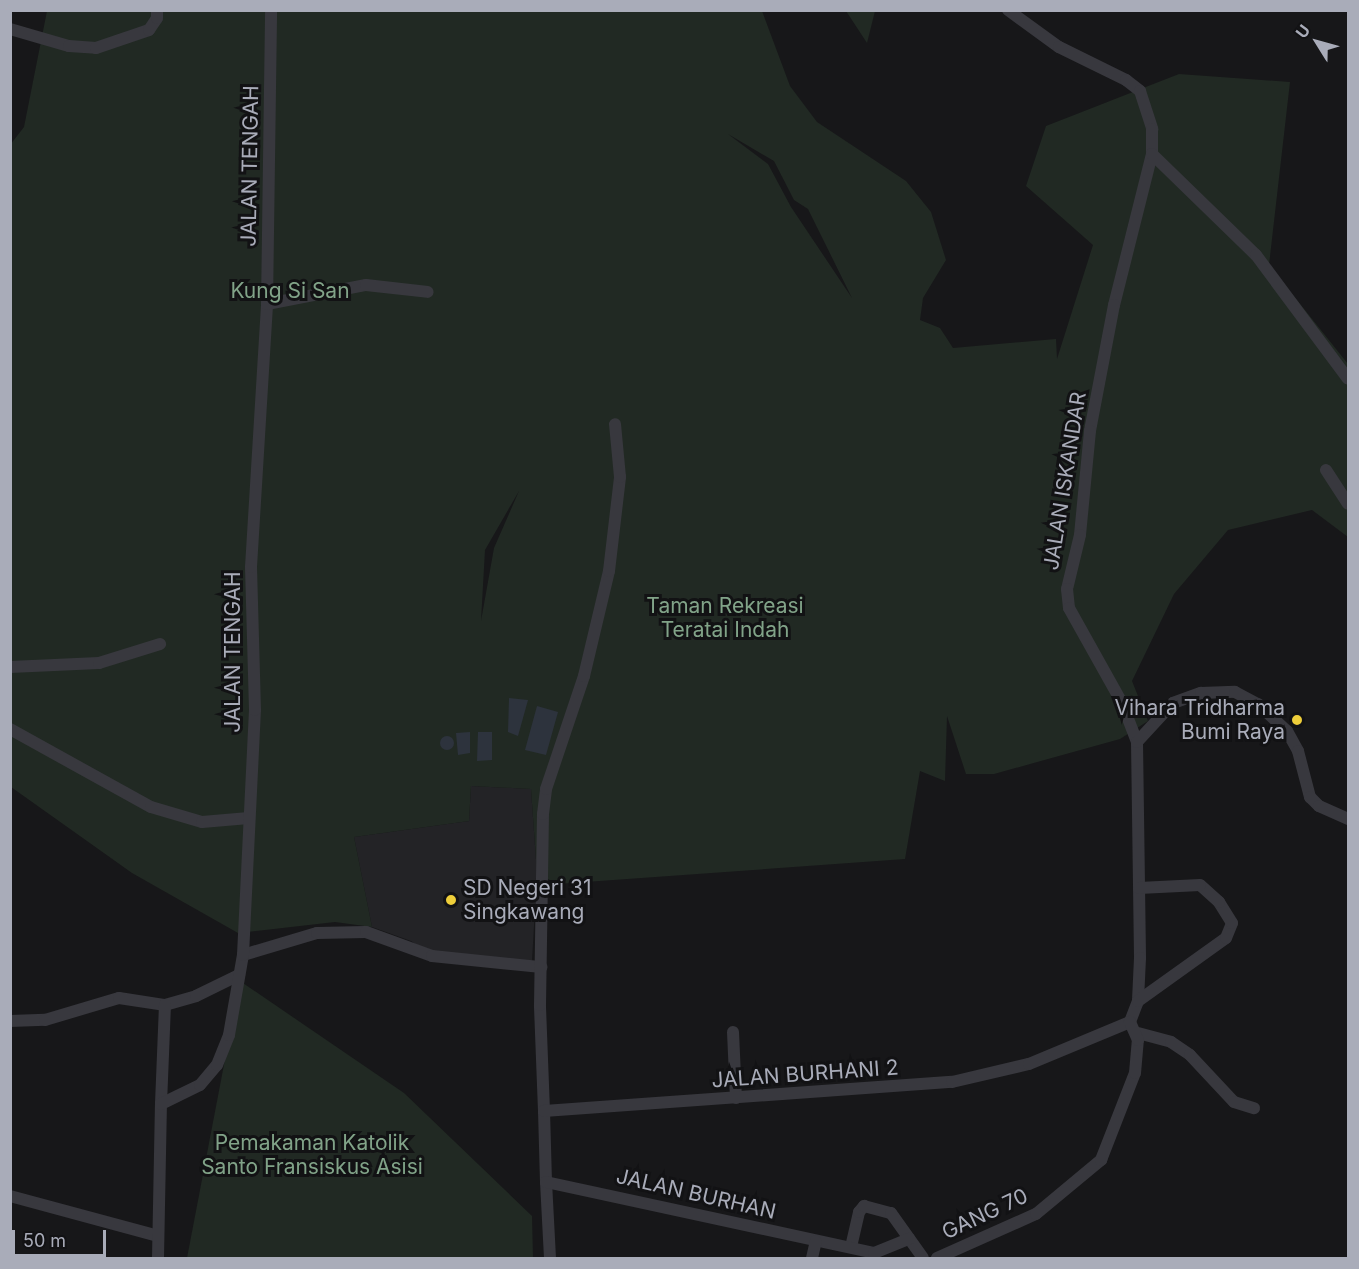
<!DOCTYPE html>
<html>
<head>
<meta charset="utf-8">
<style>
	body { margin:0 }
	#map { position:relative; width:1359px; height:1269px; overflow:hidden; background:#171719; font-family:Inter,sans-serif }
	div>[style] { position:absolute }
	.built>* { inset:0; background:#232326 }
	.green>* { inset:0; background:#212923 }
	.water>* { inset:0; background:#2d333d }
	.round { border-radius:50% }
	.minor>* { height:12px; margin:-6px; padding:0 6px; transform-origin:6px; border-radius:6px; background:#38383e }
	.dots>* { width:16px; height:16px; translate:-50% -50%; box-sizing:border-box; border:3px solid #121214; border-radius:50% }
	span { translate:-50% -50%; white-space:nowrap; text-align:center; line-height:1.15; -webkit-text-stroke:6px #121214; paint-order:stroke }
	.street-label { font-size:21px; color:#a9acb9 }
	.park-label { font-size:21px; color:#81a388 }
	.poi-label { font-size:21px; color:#a9acb9 }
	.right { translate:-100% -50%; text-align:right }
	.left { translate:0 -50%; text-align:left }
	.frame { position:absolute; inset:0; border:12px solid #a9acb9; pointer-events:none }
	.north { position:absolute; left:1287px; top:12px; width:60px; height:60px; -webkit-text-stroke:4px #121214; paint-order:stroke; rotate:307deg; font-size:16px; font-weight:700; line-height:24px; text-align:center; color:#a9acb9 }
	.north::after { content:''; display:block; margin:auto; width:21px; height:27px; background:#a9acb9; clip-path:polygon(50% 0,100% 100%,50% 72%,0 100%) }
	.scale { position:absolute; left:12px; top:1230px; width:94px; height:27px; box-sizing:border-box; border:3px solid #a9acb9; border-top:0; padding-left:8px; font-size:18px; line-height:21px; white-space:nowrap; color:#a9acb9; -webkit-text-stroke:4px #121214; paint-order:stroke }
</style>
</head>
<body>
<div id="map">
	<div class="built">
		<i style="clip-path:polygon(471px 786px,531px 789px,537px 873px,532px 961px,430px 955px,411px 941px,372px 927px,354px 837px,469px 821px)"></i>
	</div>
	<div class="green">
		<i style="clip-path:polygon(evenodd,47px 11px,762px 11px,790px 86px,817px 122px,906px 181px,931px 212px,946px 260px,923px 298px,920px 320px,940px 328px,953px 348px,1056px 339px,1057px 359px,1093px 245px,1026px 186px,1046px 126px,1179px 74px,1290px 82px,1269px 265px,1348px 364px,1348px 537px,1312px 510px,1228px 530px,1174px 594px,1132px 681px,1148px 721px,1120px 739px,994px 774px,966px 774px,947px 716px,945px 781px,920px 771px,905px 859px,557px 884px,537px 873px,531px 789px,471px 786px,469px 821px,354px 837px,372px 927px,335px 922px,238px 933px,132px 873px,11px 787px,10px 145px,24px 127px,47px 11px,728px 134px,774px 161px,794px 200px,808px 209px,852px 298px,791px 207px,768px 164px,728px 134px,47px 11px,519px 491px,494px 548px,481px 621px,485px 550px,519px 491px)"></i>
		<i style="clip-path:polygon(846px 11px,875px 11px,867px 43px)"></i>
		<i style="clip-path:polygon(240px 981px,404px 1093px,532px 1216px,533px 1258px,187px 1258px)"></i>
	</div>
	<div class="water">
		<i style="clip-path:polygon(509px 698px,528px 700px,518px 736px,508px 732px)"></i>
		<i style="clip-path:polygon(537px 706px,558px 712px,546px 755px,525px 750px)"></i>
		<i style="clip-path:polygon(470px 732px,470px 753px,458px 755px,456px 733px)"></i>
		<i style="clip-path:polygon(478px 732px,492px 732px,492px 760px,477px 761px)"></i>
		<i class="round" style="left:440px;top:736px;width:14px;height:14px"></i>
	</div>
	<div class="minor">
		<i style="left:1008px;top:10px;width:63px;rotate:36deg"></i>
		<i style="left:1059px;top:47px;width:75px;rotate:26.2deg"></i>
		<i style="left:1126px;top:80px;width:18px;rotate:38deg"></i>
		<i style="left:1140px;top:91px;width:40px;rotate:72deg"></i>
		<i style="left:1152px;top:129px;width:25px;rotate:90deg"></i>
		<i style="left:1152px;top:154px;width:156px;rotate:104.1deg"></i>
		<i style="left:1114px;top:305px;width:128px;rotate:100.8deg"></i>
		<i style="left:1090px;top:431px;width:104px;rotate:95.5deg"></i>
		<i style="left:1080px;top:535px;width:56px;rotate:103.5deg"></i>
		<i style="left:1067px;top:589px;width:19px;rotate:84deg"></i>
		<i style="left:1069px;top:608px;width:109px;rotate:60.8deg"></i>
		<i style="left:1122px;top:703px;width:42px;rotate:69deg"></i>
		<i style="left:1137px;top:742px;width:216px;rotate:89.2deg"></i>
		<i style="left:1140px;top:958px;width:43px;rotate:92.7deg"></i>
		<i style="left:1138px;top:1001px;width:22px;rotate:111deg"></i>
		<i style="left:10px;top:29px;width:61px;rotate:16.1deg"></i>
		<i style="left:69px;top:46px;width:27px;rotate:4deg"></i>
		<i style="left:96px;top:48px;width:56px;rotate:-18.8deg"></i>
		<i style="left:149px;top:30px;width:14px;rotate:-56deg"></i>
		<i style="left:157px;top:18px;width:8px;rotate:-90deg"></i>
		<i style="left:1152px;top:154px;width:145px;rotate:44.2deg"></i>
		<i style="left:1256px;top:255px;width:154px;rotate:53.4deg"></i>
		<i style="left:267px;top:304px;width:101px;rotate:-10.9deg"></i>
		<i style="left:366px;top:285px;width:62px;rotate:6.4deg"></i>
		<i style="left:1326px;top:470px;width:40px;rotate:57.1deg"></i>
		<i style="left:10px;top:667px;width:89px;rotate:-2.6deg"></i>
		<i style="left:99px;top:663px;width:64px;rotate:-17.3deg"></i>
		<i style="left:10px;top:729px;width:161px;rotate:29deg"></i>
		<i style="left:151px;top:807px;width:53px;rotate:16.4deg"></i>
		<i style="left:202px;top:822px;width:47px;rotate:-4.9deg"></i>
		<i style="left:1137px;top:742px;width:53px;rotate:-47.3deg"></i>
		<i style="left:1173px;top:703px;width:30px;rotate:-20deg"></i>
		<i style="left:1201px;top:693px;width:34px;rotate:-2deg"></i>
		<i style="left:1235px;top:692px;width:26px;rotate:28deg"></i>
		<i style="left:1258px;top:704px;width:40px;rotate:43deg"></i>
		<i style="left:1287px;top:731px;width:23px;rotate:61deg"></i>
		<i style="left:1298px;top:751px;width:48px;rotate:75.4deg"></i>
		<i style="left:1310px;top:797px;width:13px;rotate:45deg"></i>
		<i style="left:1319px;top:806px;width:32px;rotate:24deg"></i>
		<i style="left:243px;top:955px;width:77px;rotate:-16.6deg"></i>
		<i style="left:317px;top:933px;width:49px;rotate:-1.2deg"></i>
		<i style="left:366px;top:932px;width:70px;rotate:20deg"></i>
		<i style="left:432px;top:956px;width:110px;rotate:5.8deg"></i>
		<i style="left:1138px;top:1001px;width:108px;rotate:-35.6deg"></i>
		<i style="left:1226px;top:938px;width:16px;rotate:-68deg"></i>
		<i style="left:1232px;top:923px;width:25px;rotate:-122deg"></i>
		<i style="left:1219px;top:902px;width:25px;rotate:-138deg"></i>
		<i style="left:1200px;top:885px;width:61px;rotate:177.2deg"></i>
		<i style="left:10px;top:1021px;width:35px;rotate:-2deg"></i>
		<i style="left:45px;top:1020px;width:77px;rotate:-16.6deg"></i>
		<i style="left:119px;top:998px;width:47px;rotate:8.7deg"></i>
		<i style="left:165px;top:1005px;width:32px;rotate:-16deg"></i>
		<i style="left:196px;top:996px;width:48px;rotate:-26deg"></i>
		<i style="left:733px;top:1032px;width:66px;rotate:87.4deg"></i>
		<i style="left:1138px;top:1033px;width:34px;rotate:15deg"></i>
		<i style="left:1171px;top:1042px;width:23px;rotate:34deg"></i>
		<i style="left:1190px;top:1055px;width:64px;rotate:46.9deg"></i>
		<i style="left:1234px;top:1102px;width:21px;rotate:17deg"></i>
		<i style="left:161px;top:1104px;width:99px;rotate:-87.7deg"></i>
		<i style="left:544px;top:1111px;width:106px;rotate:-92.2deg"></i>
		<i style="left:540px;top:1005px;width:191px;rotate:-89.1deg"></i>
		<i style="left:543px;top:814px;width:25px;rotate:-83deg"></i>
		<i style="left:546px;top:789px;width:119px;rotate:-71.4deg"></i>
		<i style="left:584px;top:676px;width:108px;rotate:-76.6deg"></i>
		<i style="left:609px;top:571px;width:95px;rotate:-83.3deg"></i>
		<i style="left:620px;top:477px;width:53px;rotate:-95.4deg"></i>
		<i style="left:546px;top:1182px;width:71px;rotate:-91.6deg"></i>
		<i style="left:544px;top:1111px;width:409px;rotate:-4.1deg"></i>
		<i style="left:952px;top:1082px;width:79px;rotate:-13.2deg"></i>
		<i style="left:1029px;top:1064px;width:109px;rotate:-22.6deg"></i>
		<i style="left:10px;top:1196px;width:153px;rotate:15.1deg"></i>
		<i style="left:851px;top:1247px;width:36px;rotate:-77deg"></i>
		<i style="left:859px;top:1212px;width:8px;rotate:-50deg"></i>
		<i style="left:864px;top:1206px;width:28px;rotate:15deg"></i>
		<i style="left:891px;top:1213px;width:55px;rotate:54.6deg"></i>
		<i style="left:158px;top:1258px;width:154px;rotate:-88.9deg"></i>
		<i style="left:161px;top:1104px;width:43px;rotate:-26deg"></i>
		<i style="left:200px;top:1085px;width:26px;rotate:-50deg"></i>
		<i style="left:217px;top:1065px;width:32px;rotate:-68deg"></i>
		<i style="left:229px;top:1035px;width:81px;rotate:-80.1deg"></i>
		<i style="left:243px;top:955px;width:245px;rotate:-87.2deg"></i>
		<i style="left:255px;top:710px;width:143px;rotate:-91.6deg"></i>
		<i style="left:251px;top:567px;width:263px;rotate:-86.5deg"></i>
		<i style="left:267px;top:304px;width:294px;rotate:-89.2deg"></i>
		<i style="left:550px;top:1258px;width:76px;rotate:-93deg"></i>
		<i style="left:546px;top:1182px;width:336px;rotate:12.2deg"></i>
		<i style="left:874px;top:1253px;width:38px;rotate:-22deg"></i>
		<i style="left:812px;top:1258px;width:17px;rotate:-77deg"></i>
		<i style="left:937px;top:1258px;width:108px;rotate:-24deg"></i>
		<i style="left:1036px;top:1214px;width:85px;rotate:-39.7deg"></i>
		<i style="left:1101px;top:1160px;width:93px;rotate:-68.7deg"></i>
		<i style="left:1135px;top:1073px;width:33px;rotate:-85deg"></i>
		<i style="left:1138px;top:1040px;width:20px;rotate:-114deg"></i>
	</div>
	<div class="dots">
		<i style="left:1297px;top:720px;background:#eece3a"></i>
		<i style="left:451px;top:900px;background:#eece3a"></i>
	</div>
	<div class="street-label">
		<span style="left:250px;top:166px;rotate:-89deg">JALAN TENGAH</span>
		<span style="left:1065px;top:481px;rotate:-81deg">JALAN ISKANDAR</span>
		<span style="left:233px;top:652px;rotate:-90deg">JALAN TENGAH</span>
		<span style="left:805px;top:1074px;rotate:-4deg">JALAN BURHANI 2</span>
		<span style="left:696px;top:1194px;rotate:13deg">JALAN BURHAN</span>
		<span style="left:985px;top:1214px;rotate:-25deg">GANG 70</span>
	</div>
	<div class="park-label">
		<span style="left:290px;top:291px">Kung Si San</span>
		<span style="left:725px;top:618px">Taman Rekreasi<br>Teratai Indah</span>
		<span style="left:312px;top:1155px">Pemakaman Katolik<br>Santo Fransiskus Asisi</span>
	</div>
	<div class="poi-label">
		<span class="right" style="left:1285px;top:720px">Vihara Tridharma<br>Bumi Raya</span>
		<span class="left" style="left:463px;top:900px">SD Negeri 31<br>Singkawang</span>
	</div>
	<div class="frame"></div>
	<div class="north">U</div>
	<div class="scale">50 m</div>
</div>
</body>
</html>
